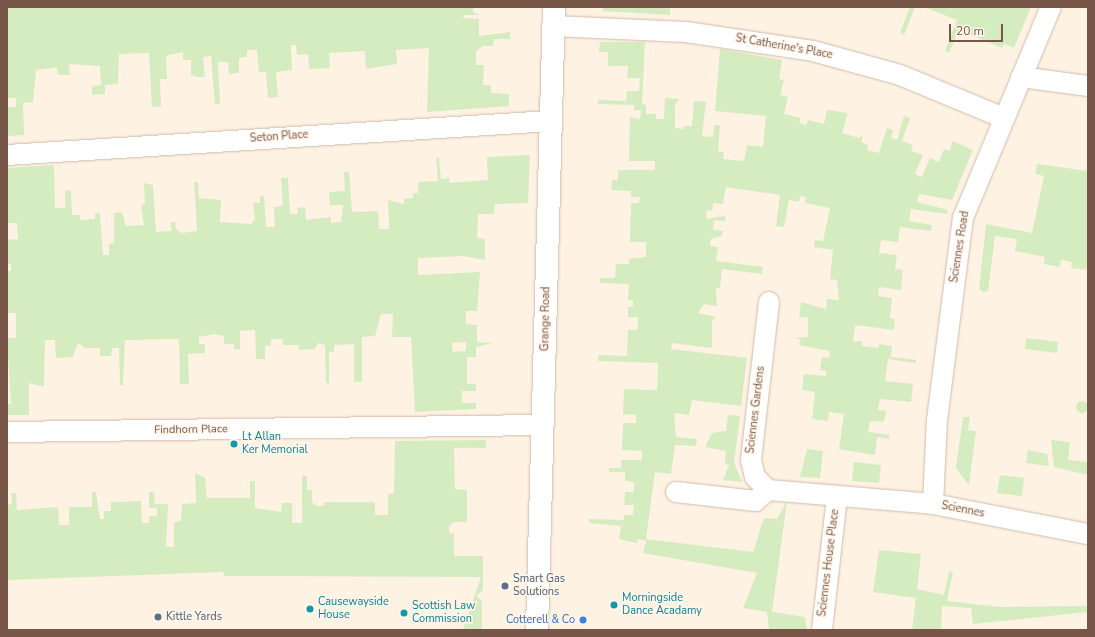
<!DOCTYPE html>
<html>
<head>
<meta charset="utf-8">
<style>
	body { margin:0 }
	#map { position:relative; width:1095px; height:637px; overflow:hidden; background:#fef2e3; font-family:"Nunito Sans",sans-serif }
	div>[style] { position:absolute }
	.green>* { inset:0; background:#d5ecc0 }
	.round { border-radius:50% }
	.roads { filter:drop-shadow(0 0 1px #d2baab) drop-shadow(0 0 1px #d2baab) }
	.minor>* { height:20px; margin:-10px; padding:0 10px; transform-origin:10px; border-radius:10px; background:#fff }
	.tertiary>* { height:22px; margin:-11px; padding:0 11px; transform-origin:11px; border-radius:11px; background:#fff }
	.dots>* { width:11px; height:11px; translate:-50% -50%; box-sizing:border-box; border:2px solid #fff6eb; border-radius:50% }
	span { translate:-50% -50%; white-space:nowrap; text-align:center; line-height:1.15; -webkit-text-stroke:3px #fff6eb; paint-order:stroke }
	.street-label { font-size:11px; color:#785647 }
	.culture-label { font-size:11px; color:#0d838f }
	.left { translate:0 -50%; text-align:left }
	.service-label { font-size:11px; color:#4e5e75 }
	.shop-label { font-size:11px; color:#366cbe }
	.right { translate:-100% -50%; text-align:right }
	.frame { position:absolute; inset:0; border:8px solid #785647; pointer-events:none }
	.scale { position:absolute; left:949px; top:24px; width:54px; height:18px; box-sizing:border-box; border:2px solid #785647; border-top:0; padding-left:5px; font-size:12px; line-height:14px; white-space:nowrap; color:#785647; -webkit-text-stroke:3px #fff6eb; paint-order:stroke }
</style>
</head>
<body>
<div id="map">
	<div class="green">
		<i style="clip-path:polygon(7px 7px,473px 7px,473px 12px,479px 15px,464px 15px,463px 18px,479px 19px,479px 36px,510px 32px,510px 39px,494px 39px,493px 46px,483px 46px,476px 51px,476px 65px,484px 65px,483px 85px,491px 85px,491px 93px,509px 94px,509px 106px,427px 112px,429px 48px,396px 50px,397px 64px,366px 69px,365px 51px,329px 53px,330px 68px,309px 69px,308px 54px,297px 55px,296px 45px,291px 45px,292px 70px,276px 72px,278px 97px,268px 98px,266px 72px,259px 72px,257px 50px,247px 50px,247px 57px,239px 58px,239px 73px,229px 74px,228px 62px,218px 62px,220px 104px,215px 104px,211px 56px,203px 57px,205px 77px,197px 77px,191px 75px,191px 60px,183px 60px,183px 52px,166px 56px,167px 79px,160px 79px,161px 106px,152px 107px,149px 53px,119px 54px,118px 84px,105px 85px,105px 94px,92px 95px,92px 86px,101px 85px,100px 66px,69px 64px,70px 75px,58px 75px,57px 67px,36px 70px,33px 102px,23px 103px,24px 135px,7px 136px,7px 107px,16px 107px,16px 98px,7px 98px)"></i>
		<i style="clip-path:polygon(603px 7px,670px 7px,670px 15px,603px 11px)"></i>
		<i style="clip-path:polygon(910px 7px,915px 7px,904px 35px,900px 33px)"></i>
		<i style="clip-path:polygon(924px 7px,1031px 7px,1014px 48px,1004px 44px,1002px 48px,959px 30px,949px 53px,945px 51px,957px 20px)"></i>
		<i style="clip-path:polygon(600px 42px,645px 42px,642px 104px,646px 105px,646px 114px,656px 114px,656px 119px,664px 119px,665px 98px,679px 99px,675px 105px,675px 128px,683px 129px,684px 126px,692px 126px,694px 101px,706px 102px,702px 136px,713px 137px,714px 125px,720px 125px,718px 151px,724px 152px,723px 159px,744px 161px,747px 145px,763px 147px,766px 116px,715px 111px,720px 49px,782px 60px,779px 79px,784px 80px,780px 95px,788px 97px,784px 114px,801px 118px,799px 123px,806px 125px,808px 120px,824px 124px,827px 110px,848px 113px,842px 133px,859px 138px,863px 135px,861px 142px,868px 145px,867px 150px,879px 153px,887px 128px,893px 130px,891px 138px,897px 140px,904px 116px,910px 118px,902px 141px,913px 145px,911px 151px,923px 155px,915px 174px,922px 177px,930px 158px,939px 162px,944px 149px,949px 151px,953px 141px,973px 150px,952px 200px,919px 194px,917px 202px,948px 210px,947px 214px,911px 209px,909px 221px,932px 225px,931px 231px,900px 227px,898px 242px,881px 240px,879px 253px,897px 255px,895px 269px,903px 270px,901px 290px,879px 287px,878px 296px,892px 298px,890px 318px,895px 319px,894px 330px,855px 325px,853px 342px,862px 341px,862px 346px,879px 348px,879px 344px,892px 346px,891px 357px,916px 360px,916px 363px,888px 359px,885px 381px,913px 384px,911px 402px,880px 399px,878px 410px,886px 411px,884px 422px,870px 421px,868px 432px,889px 435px,889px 439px,877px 437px,875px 455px,839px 449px,844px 414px,829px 412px,828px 421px,812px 419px,815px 392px,802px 390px,804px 374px,826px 376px,826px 371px,820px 370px,822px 357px,829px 358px,830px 351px,799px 345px,800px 339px,793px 338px,808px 337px,808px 318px,799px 317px,801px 302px,826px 309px,827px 299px,839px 300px,837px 280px,830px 279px,833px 250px,814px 247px,815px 240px,823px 241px,830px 208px,805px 203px,806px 197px,800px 196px,799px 202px,789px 200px,784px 227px,776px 226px,780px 195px,726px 187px,723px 204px,713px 203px,712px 211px,707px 210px,706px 219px,725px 216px,725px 221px,714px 220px,713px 230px,723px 231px,722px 236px,711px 239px,710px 246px,718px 247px,716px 261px,763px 267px,762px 274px,722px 269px,720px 288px,716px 288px,717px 306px,704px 304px,698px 313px,716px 317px,712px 320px,712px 348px,672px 343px,671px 349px,747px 358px,741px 406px,692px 400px,689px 415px,674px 413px,676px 437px,697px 439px,696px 446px,675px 445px,671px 474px,655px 472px,646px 539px,753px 552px,764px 518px,777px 519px,787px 501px,772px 612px,805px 617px,807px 630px,769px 630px,767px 612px,743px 608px,757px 573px,643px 553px,646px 541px,638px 539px,637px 543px,619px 539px,621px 526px,589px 523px,589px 519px,624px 520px,624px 515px,633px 515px,634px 505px,624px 505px,625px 492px,634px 492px,634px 482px,625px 481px,625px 472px,609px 472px,609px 468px,621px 468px,621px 460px,642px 460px,642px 451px,622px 450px,623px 423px,636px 423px,636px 415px,623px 414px,624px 389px,657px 390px,658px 363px,598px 361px,598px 355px,627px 356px,628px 330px,637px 330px,638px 323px,638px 317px,628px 317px,628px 307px,633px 307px,633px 300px,628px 300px,629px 284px,600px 283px,600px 278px,615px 278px,616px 264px,629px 264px,629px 259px,646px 257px,646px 242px,630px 242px,631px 203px,639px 203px,640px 197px,631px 197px,631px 191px,611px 190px,612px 180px,618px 180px,618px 170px,655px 170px,655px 161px,629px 161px,630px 117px,640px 119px,641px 110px,634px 110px,634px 105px,598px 104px,598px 100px,626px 101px,627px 91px,639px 91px,640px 78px,627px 78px,628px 66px,608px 66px,608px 52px,599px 52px)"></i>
		<i style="clip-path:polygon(evenodd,530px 155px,528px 203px,495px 204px,494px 214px,478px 214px,477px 238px,485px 239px,485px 260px,463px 256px,418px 258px,418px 275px,480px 272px,477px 311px,466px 311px,466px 324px,477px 325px,477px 342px,492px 343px,476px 347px,476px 357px,467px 357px,467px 384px,476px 384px,476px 391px,462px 391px,462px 403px,476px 403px,476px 409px,415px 412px,411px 337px,392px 337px,393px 314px,381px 314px,375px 336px,362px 337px,362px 382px,354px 382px,354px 344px,334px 345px,334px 352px,329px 352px,329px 383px,326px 383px,325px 345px,318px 343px,315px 349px,299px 350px,299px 345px,283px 345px,283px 339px,271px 339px,271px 345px,265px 346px,265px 359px,256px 359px,255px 330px,240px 331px,240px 349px,234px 349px,234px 344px,224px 344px,224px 336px,215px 334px,199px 337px,199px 344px,205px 344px,205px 353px,188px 354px,189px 384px,180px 384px,179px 339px,125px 340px,123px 385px,120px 385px,119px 348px,112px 348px,111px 356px,100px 356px,100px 348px,85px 348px,78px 343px,73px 357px,56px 358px,55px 340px,45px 340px,44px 387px,29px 383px,29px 415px,7px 415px,7px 404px,11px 404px,7px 338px,16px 338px,16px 313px,7px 313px,7px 271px,11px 271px,11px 264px,7px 264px,7px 240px,18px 239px,17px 223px,7px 223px,7px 168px,54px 165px,55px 208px,65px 208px,65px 191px,71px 190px,72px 215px,80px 215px,80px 220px,95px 219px,95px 214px,100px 213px,103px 255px,109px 255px,109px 244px,114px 243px,114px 213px,122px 212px,126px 226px,144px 225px,141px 205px,145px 204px,144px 183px,153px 185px,156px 232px,171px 231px,171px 222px,175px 222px,176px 229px,182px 233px,197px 231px,194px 182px,198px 182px,199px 198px,221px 200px,220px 222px,251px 224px,255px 219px,253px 203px,260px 203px,260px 197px,264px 196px,266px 227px,275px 227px,274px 207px,283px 206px,281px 178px,288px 178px,290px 214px,298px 214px,297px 208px,305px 207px,306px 220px,331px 217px,331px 223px,341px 222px,343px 205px,330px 205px,329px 192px,345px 191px,344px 172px,349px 172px,352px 212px,378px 211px,379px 229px,389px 229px,388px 200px,404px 204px,404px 199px,413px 198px,413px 193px,418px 193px,418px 182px,438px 181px,436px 158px,439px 158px,441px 179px,449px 178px,450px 183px,488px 180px,487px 157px,530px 155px,466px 342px,466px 351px,453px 352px,452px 343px,466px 342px)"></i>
		<i style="clip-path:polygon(1037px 164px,1088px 171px,1088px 270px,1071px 268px,1072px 262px,1061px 260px,1060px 267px,1044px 264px,1045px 257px,1015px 251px,1017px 239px,995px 236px,988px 291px,983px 292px,979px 289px,986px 224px,1032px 233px,1044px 176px,1035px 174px)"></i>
		<i style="clip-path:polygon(1026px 338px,1058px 342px,1057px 353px,1025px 349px)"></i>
		<i class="round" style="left:1076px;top:401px;width:12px;height:12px"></i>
		<i style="clip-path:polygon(728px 415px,740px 416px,734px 462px,742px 482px,723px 480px,729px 465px,725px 464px,726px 451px,705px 447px,712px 433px,726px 431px)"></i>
		<i style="clip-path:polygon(963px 417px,970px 417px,968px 430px,976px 431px,969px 485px,956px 468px)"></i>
		<i style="clip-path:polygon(486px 440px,486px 448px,454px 448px,455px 489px,467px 490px,467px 522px,454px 522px,449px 526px,449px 532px,454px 534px,454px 556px,483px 556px,483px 590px,476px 596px,482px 601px,482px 630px,463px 630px,481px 577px,224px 576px,223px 572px,7px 580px,7px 505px,12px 504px,11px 493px,16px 493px,17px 510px,58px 507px,59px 525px,69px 525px,69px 507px,92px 507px,92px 492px,96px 492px,100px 519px,104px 519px,104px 511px,111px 511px,111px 502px,141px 501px,142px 523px,149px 523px,149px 516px,157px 516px,157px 508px,149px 508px,149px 492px,154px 492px,155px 504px,168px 504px,166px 547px,174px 547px,174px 522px,181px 521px,182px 504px,196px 503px,195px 473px,205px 478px,207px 498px,250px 498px,250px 481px,255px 481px,255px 508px,281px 512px,282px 503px,292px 503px,292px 523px,302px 523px,302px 476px,307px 476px,307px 490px,312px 490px,312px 502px,316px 506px,324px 506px,324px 502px,375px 502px,375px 515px,388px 515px,388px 494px,394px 493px,395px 441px)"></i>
		<i style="clip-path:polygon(1051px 440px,1070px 442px,1068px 460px,1088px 462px,1088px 475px,1054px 467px)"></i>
		<i style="clip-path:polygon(807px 449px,823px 451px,820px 478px,800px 477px)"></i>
		<i style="clip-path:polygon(1028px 450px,1047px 454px,1049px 466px,1026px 463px)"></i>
		<i style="clip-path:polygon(854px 462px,881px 465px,879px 483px,852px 481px)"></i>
		<i style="clip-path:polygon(1000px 475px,1024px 478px,1022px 496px,997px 493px)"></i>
		<i style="clip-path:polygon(879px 550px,921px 554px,917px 589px,944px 595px,949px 571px,953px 572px,947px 601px,1001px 607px,1088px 606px,1088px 612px,973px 624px,971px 608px,942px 606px,941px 630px,912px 630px,916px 598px,873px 592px)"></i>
	</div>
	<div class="roads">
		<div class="minor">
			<i style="left:553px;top:26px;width:133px;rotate:2.6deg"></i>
			<i style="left:686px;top:32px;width:128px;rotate:8.5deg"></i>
			<i style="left:813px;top:51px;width:90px;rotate:15.4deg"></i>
			<i style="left:900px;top:75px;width:113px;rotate:22.5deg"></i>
			<i style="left:1021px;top:77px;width:68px;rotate:7.7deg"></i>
			<i style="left:7px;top:155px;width:544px;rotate:-3.58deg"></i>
			<i style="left:769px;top:302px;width:159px;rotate:96.5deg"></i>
			<i style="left:751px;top:460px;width:17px;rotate:77deg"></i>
			<i style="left:755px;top:477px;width:18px;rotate:45deg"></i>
			<i style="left:768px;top:490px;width:166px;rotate:4.8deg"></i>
			<i style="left:933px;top:504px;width:158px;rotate:11deg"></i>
			<i style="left:7px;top:432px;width:536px;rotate:-0.75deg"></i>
			<i style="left:676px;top:492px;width:80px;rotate:6.5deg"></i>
			<i style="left:755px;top:501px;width:17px;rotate:-40deg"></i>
			<i style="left:933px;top:504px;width:84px;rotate:-87.3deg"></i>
			<i style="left:937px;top:420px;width:204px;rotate:-82.7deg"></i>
			<i style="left:963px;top:218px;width:229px;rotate:-67.4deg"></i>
			<i style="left:822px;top:630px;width:135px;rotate:-83.6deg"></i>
		</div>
		<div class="tertiary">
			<i style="left:537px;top:630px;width:623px;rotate:-88.44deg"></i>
		</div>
	</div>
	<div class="dots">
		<i style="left:234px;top:444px;background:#0f9aa8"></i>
		<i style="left:505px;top:586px;background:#5c6f8a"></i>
		<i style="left:614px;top:605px;background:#0f9aa8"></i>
		<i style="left:310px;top:609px;background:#0f9aa8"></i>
		<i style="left:404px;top:613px;background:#0f9aa8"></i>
		<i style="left:158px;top:617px;background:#5c6f8a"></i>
		<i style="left:583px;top:620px;background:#3f7fe0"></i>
	</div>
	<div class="street-label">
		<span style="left:784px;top:47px;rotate:10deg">St Catherine's Place</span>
		<span style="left:279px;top:137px;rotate:-4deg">Seton Place</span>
		<span style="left:960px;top:247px;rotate:-81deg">Sciennes Road</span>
		<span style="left:546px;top:319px;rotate:-89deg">Grange Road</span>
		<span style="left:756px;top:410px;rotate:-83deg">Sciennes Gardens</span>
		<span style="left:191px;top:430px;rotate:-1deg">Findhorn Place</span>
		<span style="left:963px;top:510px;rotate:11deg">Sciennes</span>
		<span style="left:829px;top:563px;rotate:-83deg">Sciennes House Place</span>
	</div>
	<div class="culture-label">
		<span class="left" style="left:242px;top:444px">Lt Allan<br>Ker Memorial</span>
		<span class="left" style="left:622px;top:605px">Morningside<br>Dance Acadamy</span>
		<span class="left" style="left:318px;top:609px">Causewayside<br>House</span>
		<span class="left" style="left:412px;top:613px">Scottish Law<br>Commission</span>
	</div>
	<div class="service-label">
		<span class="left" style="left:513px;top:586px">Smart Gas<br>Solutions</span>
		<span class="left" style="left:166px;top:617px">Kittle Yards</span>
	</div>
	<div class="shop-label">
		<span class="right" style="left:575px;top:620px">Cotterell &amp; Co</span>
	</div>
	<div class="frame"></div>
	<div class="scale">20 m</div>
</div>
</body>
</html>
